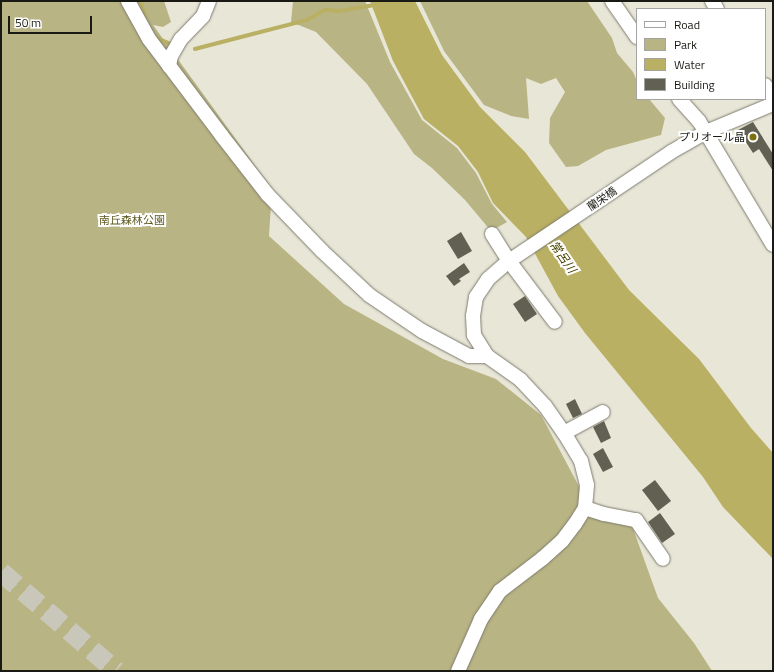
<!DOCTYPE html>
<html>
<head>
<meta charset="utf-8">
<style>
	body { margin:0 }
	#map { position:relative; width:774px; height:672px; overflow:hidden; background:#e8e6d7; font-family:"Titillium Web","Noto Sans JP",sans-serif }
	div>[style] { position:absolute }
	.green>* { inset:0; background:#b9b484 }
	.water>* { inset:0; background:#b9b063 }
	.stream>* { height:3.5px; margin:-1.75px; padding:0 1.75px; transform-origin:1.75px; border-radius:1.75px; background:#b9b063 }
	.building>* { inset:0; background:#616052 }
	.highway-tunnel>* { height:20px; margin-top:-10px; transform-origin:0; background:repeating-linear-gradient(90deg,#c9c7ba 0 20px,transparent 0 30px) }
	.roads { filter:drop-shadow(0 0 1px #7c7b6d) drop-shadow(0 0 1px #7c7b6d) }
	.minor>* { height:14px; margin:-7px; padding:0 7px; transform-origin:7px; border-radius:7px; background:#fff }
	.dots>* { width:11px; height:11px; translate:-50% -50%; box-sizing:border-box; border:2px solid #fff; border-radius:50% }
	span { translate:-50% -50%; white-space:nowrap; text-align:center; line-height:1.15; -webkit-text-stroke:4px #fff; paint-order:stroke }
	.poi-label { font-size:11px; color:#1a1a14 }
	.right { translate:-100% -50%; text-align:right }
	.street-label { font-size:11px; color:#1a1a14 }
	.park-label { font-size:11px; color:#5f591f }
	.water-label { font-size:12px; color:#494201; font-style:italic }
	.frame { position:absolute; inset:0; border:2px solid #1a1a14; pointer-events:none }
	.legend { position:absolute; left:636px; top:8px; width:130px; height:92px; box-sizing:border-box; background:#fff; border:1px solid #a3a3a1; margin:0; padding:5px 7px; list-style:none; font-size:12px; color:#1a1a14 }
	.legend li { display:flex; align-items:center; gap:8px; height:20px }
	.legend b { width:20px; border:1px solid #a3a3a1 }
	.scale { position:absolute; left:8px; top:16px; width:84px; height:18px; box-sizing:border-box; border:2px solid #1a1a14; border-top:0; padding-left:5px; font-size:12px; line-height:14px; white-space:nowrap; color:#1a1a14; -webkit-text-stroke:3px #fff; paint-order:stroke }
</style>
</head>
<body>
<div id="map">
	<div class="green">
		<i style="clip-path:polygon(1px 1px,164px 1px,171px 22px,163px 27px,153px 25px,272px 189px,269px 236px,344px 304px,443px 359px,496px 379px,541px 415px,582px 492px,603px 519px,631px 523px,658px 598px,694px 643px,712px 671px,1px 671px)"></i>
		<i style="clip-path:polygon(293px 1px,365px 1px,390px 62px,422px 120px,457px 148px,476px 173px,492px 204px,507px 222px,491px 231px,465px 200px,432px 168px,414px 154px,367px 84px,316px 32px,291px 22px)"></i>
		<i style="clip-path:polygon(420px 1px,587px 1px,612px 38px,617px 53px,633px 72px,637px 81px,637px 99px,649px 99px,665px 118px,661px 135px,606px 150px,578px 166px,566px 167px,549px 143px,550px 118px,565px 92px,556px 78px,541px 84px,526px 78px,529px 119px,511px 116px,484px 105px,444px 51px)"></i>
	</div>
	<div class="water">
		<i style="clip-path:polygon(370px 1px,415px 1px,442px 55px,480px 107px,525px 152px,629px 290px,699px 359px,751px 428px,773px 453px,773px 559px,723px 507px,703px 477px,585px 333px,558px 296px,526px 237px,493px 203px,478px 172px,458px 146px,424px 119px,393px 61px)"></i>
	</div>
	<div class="stream">
		<i style="left:141px;top:1px;width:23px;rotate:75deg"></i>
		<i style="left:155px;top:37px;width:17px;rotate:24deg"></i>
		<i style="left:195px;top:49px;width:116px;rotate:-14.5deg"></i>
		<i style="left:307px;top:20px;width:21px;rotate:-29deg"></i>
		<i style="left:325px;top:10px;width:15px;rotate:4deg"></i>
		<i style="left:340px;top:11px;width:36px;rotate:-10deg"></i>
	</div>
	<div class="building">
		<i style="clip-path:polygon(753px 122px,773px 154px,773px 171px,759px 149px,753px 153px,738px 130px)"></i>
		<i style="clip-path:polygon(461px 232px,472px 251px,458px 259px,447px 241px)"></i>
		<i style="clip-path:polygon(464px 263px,470px 272px,459px 279px,461px 281px,454px 286px,446px 276px)"></i>
		<i style="clip-path:polygon(525px 296px,537px 314px,525px 322px,513px 304px)"></i>
		<i style="clip-path:polygon(575px 399px,582px 414px,573px 418px,566px 404px)"></i>
		<i style="clip-path:polygon(604px 421px,611px 438px,601px 443px,593px 427px)"></i>
		<i style="clip-path:polygon(603px 448px,613px 467px,603px 472px,593px 454px)"></i>
		<i style="clip-path:polygon(655px 480px,671px 501px,658px 511px,642px 490px)"></i>
		<i style="clip-path:polygon(660px 513px,675px 534px,662px 543px,648px 522px)"></i>
	</div>
	<div class="highway-tunnel">
		<i style="left:1px;top:572px;width:152px;rotate:40.7deg"></i>
	</div>
	<div class="roads">
		<div class="minor">
			<i style="left:128px;top:1px;width:43px;rotate:61.1deg"></i>
			<i style="left:149px;top:39px;width:121px;rotate:53deg"></i>
			<i style="left:222px;top:136px;width:75px;rotate:52.1deg"></i>
			<i style="left:268px;top:195px;width:78px;rotate:46deg"></i>
			<i style="left:322px;top:251px;width:64px;rotate:43.1deg"></i>
			<i style="left:369px;top:295px;width:64px;rotate:34.2deg"></i>
			<i style="left:422px;top:331px;width:53px;rotate:28deg"></i>
			<i style="left:469px;top:356px;width:18px"></i>
			<i style="left:612px;top:1px;width:44px;rotate:55.2deg"></i>
			<i style="left:712px;top:1px;width:9px;rotate:58deg"></i>
			<i style="left:169px;top:66px;width:10px;rotate:-79deg"></i>
			<i style="left:171px;top:56px;width:20px;rotate:-60deg"></i>
			<i style="left:181px;top:39px;width:32px;rotate:-46deg"></i>
			<i style="left:203px;top:16px;width:16px;rotate:-68deg"></i>
			<i style="left:765px;top:85px;width:14px;rotate:56deg"></i>
			<i style="left:679px;top:99px;width:30px;rotate:48deg"></i>
			<i style="left:699px;top:121px;width:144px;rotate:59.2deg"></i>
			<i style="left:492px;top:234px;width:32px;rotate:58deg"></i>
			<i style="left:509px;top:261px;width:76px;rotate:53deg"></i>
			<i style="left:564px;top:433px;width:44px;rotate:-28.3deg"></i>
			<i style="left:585px;top:508px;width:20px;rotate:18deg"></i>
			<i style="left:604px;top:514px;width:33px;rotate:11deg"></i>
			<i style="left:636px;top:520px;width:47px;rotate:55.3deg"></i>
			<i style="left:458px;top:671px;width:57px;rotate:-66.1deg"></i>
			<i style="left:481px;top:619px;width:34px;rotate:-56deg"></i>
			<i style="left:500px;top:591px;width:54px;rotate:-37.5deg"></i>
			<i style="left:543px;top:558px;width:25px;rotate:-42deg"></i>
			<i style="left:562px;top:541px;width:21px;rotate:-53deg"></i>
			<i style="left:575px;top:524px;width:19px;rotate:-58deg"></i>
			<i style="left:585px;top:508px;width:23px;rotate:-85deg"></i>
			<i style="left:587px;top:485px;width:25px;rotate:-104deg"></i>
			<i style="left:581px;top:461px;width:33px;rotate:-121deg"></i>
			<i style="left:564px;top:433px;width:33px;rotate:-125deg"></i>
			<i style="left:545px;top:406px;width:35px;rotate:-133deg"></i>
			<i style="left:521px;top:380px;width:42px;rotate:-144.8deg"></i>
			<i style="left:487px;top:356px;width:25px;rotate:-122deg"></i>
			<i style="left:474px;top:335px;width:19px;rotate:-93deg"></i>
			<i style="left:473px;top:316px;width:19px;rotate:-81deg"></i>
			<i style="left:476px;top:297px;width:22px;rotate:-56deg"></i>
			<i style="left:488px;top:279px;width:28px;rotate:-41deg"></i>
			<i style="left:509px;top:261px;width:195px;rotate:-33.9deg"></i>
			<i style="left:671px;top:152px;width:40px;rotate:-29.7deg"></i>
			<i style="left:706px;top:132px;width:73px;rotate:-22.7deg"></i>
		</div>
	</div>
	<div class="dots">
		<i style="left:753px;top:137px;background:#7b7111"></i>
	</div>
	<div class="poi-label">
		<span class="right" style="left:745px;top:137px">プリオール晶</span>
	</div>
	<div class="street-label">
		<span style="left:602px;top:199px;rotate:-34deg">蘭栄橋</span>
	</div>
	<div class="park-label">
		<span style="left:132px;top:220px">南丘森林公園</span>
	</div>
	<div class="water-label">
		<span style="left:563px;top:257px;rotate:55deg">常呂川</span>
	</div>
	<div class="frame"></div>
	<ul class="legend">
	<li><b style="height:5px;background:#fff"></b>Road</li>
	<li><b style="height:11px;background:#b9b484"></b>Park</li>
	<li><b style="height:11px;background:#b9b063"></b>Water</li>
	<li><b style="height:11px;background:#616052"></b>Building</li>
	</ul>
	<div class="scale">50 m</div>
</div>
</body>
</html>
